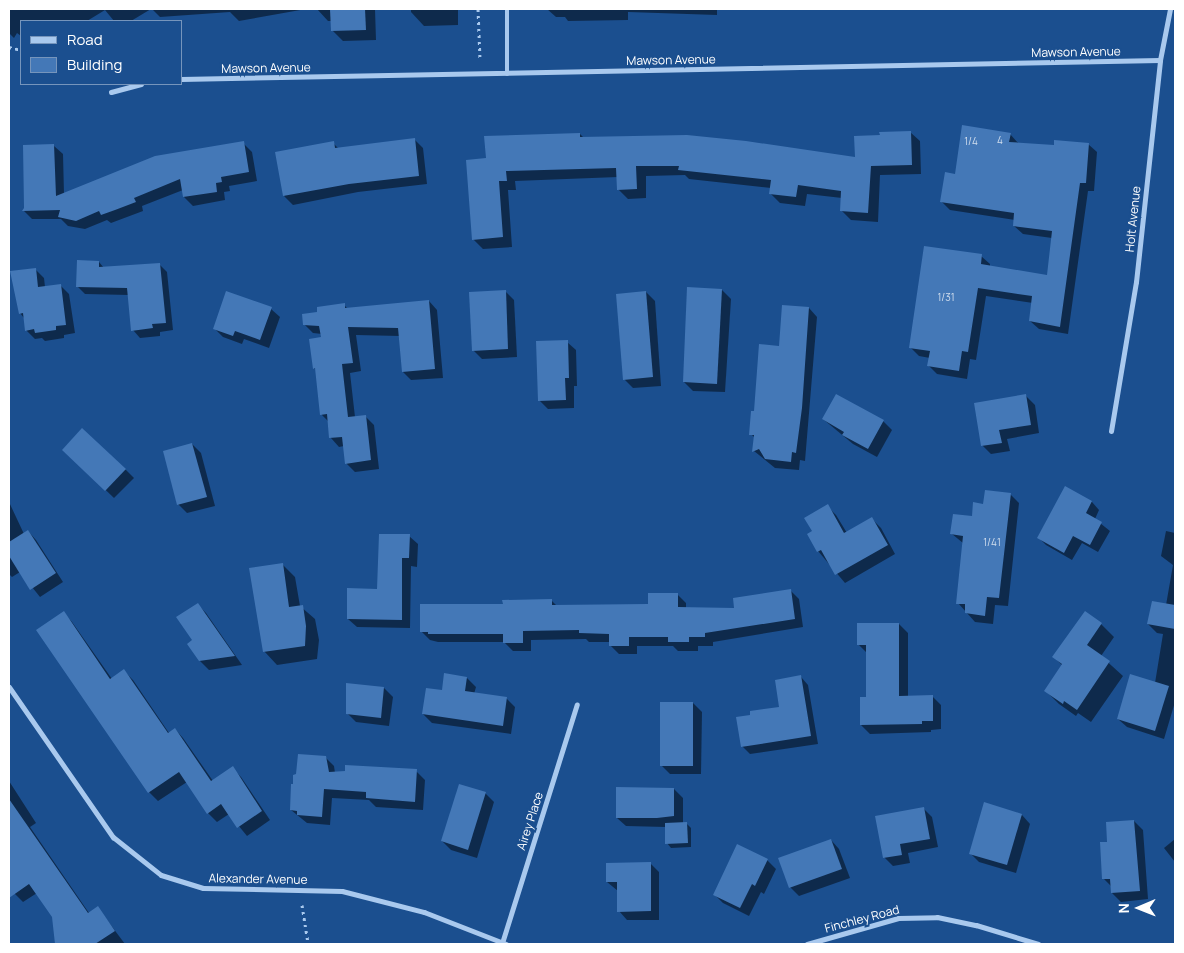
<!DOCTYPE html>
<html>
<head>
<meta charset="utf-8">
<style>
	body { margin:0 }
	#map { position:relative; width:1184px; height:953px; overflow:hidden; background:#1b4f8f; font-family:Manrope,sans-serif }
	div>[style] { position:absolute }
	.shadow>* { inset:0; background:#0007 }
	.building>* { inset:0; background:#4478b7 }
	.path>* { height:3px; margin-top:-1.5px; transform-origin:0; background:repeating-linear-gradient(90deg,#a9c9ee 0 2.5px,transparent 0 6.5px) }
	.lane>* { height:4px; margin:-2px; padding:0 2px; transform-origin:2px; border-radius:2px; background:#a9c9ee }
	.street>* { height:5px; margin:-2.5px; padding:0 2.5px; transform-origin:2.5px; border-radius:2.5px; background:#a9c9ee }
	span { translate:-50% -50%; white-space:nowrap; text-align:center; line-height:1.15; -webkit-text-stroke:4px #1b4f8f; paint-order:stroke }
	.number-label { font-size:10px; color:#d0dded }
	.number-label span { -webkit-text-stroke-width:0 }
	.street-label { font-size:12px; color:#fff }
	.frame { position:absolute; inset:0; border:10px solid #fff; pointer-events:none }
	.legend { position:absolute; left:20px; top:20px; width:162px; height:65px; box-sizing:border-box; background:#1b4f8f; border:1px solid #7695bc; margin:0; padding:6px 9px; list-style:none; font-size:15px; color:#fff }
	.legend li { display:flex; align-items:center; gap:10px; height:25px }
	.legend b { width:25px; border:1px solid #7695bc }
	.north { position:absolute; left:1114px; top:883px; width:50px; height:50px; -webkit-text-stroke:4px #1b4f8f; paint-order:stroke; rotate:269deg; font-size:14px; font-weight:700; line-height:20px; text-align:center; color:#fff }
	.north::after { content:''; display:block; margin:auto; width:18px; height:22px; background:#fff; clip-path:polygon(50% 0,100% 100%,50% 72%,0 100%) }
</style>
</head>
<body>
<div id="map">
	<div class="shadow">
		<i style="clip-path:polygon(9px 9px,151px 9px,131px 21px,114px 21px,105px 10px,87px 21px,21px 21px,21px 36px,17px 33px,14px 38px,9px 33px)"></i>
		<i style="clip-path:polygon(152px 9px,306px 9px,239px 21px,230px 12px,160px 17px)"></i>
		<i style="clip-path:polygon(317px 9px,375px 9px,376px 40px,343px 41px,332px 30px,332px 21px,328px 21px)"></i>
		<i style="clip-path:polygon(411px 9px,458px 9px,458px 25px,424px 26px,411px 12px)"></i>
		<i style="clip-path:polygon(547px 9px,717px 9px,717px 15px,628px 12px,628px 20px,568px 21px,565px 17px,556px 17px)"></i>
		<i style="clip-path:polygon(910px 132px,920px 141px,921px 174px,880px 175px,878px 222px,851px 220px,841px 210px,842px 198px,807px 194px,805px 206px,780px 203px,770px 193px,771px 188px,689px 179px,685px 175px,646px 176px,646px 198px,628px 199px,618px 189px,618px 177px,515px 181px,516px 190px,508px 190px,512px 247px,483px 249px,473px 239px,487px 159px,580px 134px,584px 138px,856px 158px,881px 136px)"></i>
		<i style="clip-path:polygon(1010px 134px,1019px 144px,1056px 146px,1088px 144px,1097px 152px,1094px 191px,1088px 191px,1068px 334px,1039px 329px,1030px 321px,1033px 303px,986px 296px,976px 360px,970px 359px,967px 379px,937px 374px,929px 366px,930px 358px,919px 356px,911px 348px,981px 256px,990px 264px,990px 267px,1048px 276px,1052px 238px,1023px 234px,1014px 226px,1015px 220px,950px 210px,941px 201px,956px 175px)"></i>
		<i style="clip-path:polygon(414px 139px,423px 148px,427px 184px,358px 192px,293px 205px,284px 196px,333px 143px,339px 149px)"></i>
		<i style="clip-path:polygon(243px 143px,252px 152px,257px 181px,229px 186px,230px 191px,224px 192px,225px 200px,193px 206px,184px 197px,183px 190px,142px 206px,143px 211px,111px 223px,107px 220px,85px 229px,68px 226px,61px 219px,32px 219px,24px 211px,54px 146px,63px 154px,64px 194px)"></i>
		<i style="clip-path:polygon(99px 262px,104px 268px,159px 264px,167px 272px,173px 330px,160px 332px,160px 336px,140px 338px,133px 330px,129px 295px,85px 294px,77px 286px)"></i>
		<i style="clip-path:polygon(35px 269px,44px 278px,45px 287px,60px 285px,69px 294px,75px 333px,64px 335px,64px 338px,45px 341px,42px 338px,35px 339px,26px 330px,24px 318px,20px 313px)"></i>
		<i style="clip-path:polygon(722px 290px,731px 299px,725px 392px,693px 391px,684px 382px)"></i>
		<i style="clip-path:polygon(505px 291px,514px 300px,517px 357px,482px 359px,473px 350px)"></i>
		<i style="clip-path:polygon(646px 292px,655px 301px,661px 386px,633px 388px,624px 379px)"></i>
		<i style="clip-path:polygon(227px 293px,271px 309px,280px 317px,269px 348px,244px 339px,242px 344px,223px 337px,214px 328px)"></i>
		<i style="clip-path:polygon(429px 301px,437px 310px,443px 378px,411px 380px,403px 372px,400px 336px,356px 335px,361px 371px,350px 373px,355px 417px,365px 416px,374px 425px,379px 469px,355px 472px,346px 463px,344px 446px,339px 447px,331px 438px,329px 422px,322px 415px,317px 370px,314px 368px,322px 334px,313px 333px,304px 324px,319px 313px,344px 305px,348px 309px)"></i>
		<i style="clip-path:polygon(809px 308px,817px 317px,805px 461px,800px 460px,799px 470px,775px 468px,754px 451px,755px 438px,751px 434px,755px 412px,781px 347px)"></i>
		<i style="clip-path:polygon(567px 342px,576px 350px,577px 386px,574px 386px,574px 408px,548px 409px,539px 400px)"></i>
		<i style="clip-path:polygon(1026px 396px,1035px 405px,1039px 433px,1007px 439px,1010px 451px,991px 454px,982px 445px)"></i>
		<i style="clip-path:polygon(823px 419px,883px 421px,892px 430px,877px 457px,853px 444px)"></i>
		<i style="clip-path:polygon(192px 444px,201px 453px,215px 506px,187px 513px,178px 504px)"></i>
		<i style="clip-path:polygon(64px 450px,125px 469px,134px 478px,114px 498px)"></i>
		<i style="clip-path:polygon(1065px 488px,1092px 502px,1099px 510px,1095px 519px,1110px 531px,1098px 552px,1082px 543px,1072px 560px,1046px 545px,1038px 537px)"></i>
		<i style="clip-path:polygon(1010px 494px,1019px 503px,1008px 606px,995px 605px,993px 624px,975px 622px,958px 603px,963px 543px,952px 534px,984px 505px)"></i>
		<i style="clip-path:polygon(9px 502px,24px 534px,28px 531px,36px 540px,63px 582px,40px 597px,20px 572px,12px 577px,9px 574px)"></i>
		<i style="clip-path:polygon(827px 506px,836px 515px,847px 533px,872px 519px,881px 528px,895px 554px,845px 583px,818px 551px,814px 531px)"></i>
		<i style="clip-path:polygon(1166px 531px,1175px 533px,1175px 702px,1164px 739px,1127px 727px,1118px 719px,1155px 683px,1163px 634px,1157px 633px,1148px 624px,1166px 605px,1173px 565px,1161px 556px)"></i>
		<i style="clip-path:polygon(409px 536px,418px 544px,417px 567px,411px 566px,410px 628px,357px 627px,348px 619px,378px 590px)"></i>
		<i style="clip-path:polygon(282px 564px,295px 577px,300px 606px,315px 619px,319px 640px,317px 659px,277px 665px,264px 651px)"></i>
		<i style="clip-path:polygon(790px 590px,799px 599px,803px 627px,713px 642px,713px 646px,698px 646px,698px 651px,678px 651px,673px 646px,637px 646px,637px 654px,619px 654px,610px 645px,610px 642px,589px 642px,586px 639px,531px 640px,531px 651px,513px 651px,504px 642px,438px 642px,430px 640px,421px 631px,504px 605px,552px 601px,557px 606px,649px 606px,677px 594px,686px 603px,686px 608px,736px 609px)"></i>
		<i style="clip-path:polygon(197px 604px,206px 613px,242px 665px,209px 670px,200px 661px,194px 641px)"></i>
		<i style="clip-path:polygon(64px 613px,72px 622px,112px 679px,124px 671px,133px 680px,169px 733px,175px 729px,183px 738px,213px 781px,232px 768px,241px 777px,270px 820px,247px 836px,229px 814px,217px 822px,208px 813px,187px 782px,158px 801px,149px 792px,38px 630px)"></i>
		<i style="clip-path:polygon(899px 624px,908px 633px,908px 697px,932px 696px,941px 705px,941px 729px,931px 730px,931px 732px,870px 734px,861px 725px,867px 698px,867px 653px,858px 644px)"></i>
		<i style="clip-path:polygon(1101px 624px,1114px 637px,1101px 656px,1123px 676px,1091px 722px,1078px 713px,1076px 716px,1059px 704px,1046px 691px,1063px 666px,1053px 656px)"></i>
		<i style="clip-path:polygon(801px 677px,808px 685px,818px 744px,750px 754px,742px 746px,752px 716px,781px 708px)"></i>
		<i style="clip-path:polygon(467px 678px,476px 687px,474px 694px,506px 698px,515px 707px,511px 734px,432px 723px,423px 714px,443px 691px)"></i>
		<i style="clip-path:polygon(384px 688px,393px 697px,389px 726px,356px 722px,347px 713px)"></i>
		<i style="clip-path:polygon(693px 703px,702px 712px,701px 774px,670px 774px,661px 765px)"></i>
		<i style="clip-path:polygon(325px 757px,334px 766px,335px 773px,416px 771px,425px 780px,423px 810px,376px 807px,369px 800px,332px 798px,330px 825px,307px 823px,291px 810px)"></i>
		<i style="clip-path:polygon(9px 781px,36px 823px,30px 827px,89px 913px,98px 908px,125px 944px,56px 944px,53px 916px,37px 893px,23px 902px,15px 894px,9px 884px)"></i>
		<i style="clip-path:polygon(674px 789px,683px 798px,683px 824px,687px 824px,691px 828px,691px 847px,671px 848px,667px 843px,666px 827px,626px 826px,617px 818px)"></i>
		<i style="clip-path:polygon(485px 793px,494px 802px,477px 858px,451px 850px,442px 841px)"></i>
		<i style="clip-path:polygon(923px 808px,932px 817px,938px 847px,908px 853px,910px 863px,893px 866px,884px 857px)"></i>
		<i style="clip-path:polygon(1022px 815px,1030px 824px,1016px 873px,979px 862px,970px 853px)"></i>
		<i style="clip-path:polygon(1134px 821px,1143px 830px,1148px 899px,1121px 902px,1112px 893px,1111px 886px,1104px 879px,1108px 843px)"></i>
		<i style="clip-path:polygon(1175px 839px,1175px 862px,1164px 848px)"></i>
		<i style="clip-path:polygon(831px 840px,839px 849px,850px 878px,799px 896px,790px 887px)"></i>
		<i style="clip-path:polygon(767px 860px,776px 869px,764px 894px,761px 892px,749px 916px,723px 903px,714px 894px)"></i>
		<i style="clip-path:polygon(650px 863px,659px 872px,659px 920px,627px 920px,619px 911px,618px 891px,607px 882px)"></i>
	</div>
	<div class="building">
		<i style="clip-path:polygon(330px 9px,365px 9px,366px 30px,331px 31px)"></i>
		<i style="clip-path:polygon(962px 125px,1011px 133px,1009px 142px,1054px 145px,1054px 140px,1089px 143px,1086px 183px,1080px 183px,1060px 327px,1029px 321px,1032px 296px,978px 288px,968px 352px,962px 351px,959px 371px,927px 366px,930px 351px,909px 348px,924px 246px,982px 254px,981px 264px,1047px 275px,1052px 231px,1013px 226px,1014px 213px,940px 202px,945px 172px,955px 174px)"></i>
		<i style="clip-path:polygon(911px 131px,912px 165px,871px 166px,868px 213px,840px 211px,841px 191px,798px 185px,796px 197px,769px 194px,771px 180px,678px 170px,679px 166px,636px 166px,637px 189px,617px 190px,616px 168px,506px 171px,507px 181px,499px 181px,503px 237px,472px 240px,466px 160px,486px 158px,484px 136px,580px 133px,580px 137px,687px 135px,746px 141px,855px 157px,854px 136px,880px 135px,879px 132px)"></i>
		<i style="clip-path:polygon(415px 138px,419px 176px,349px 184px,283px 196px,275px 152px,334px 141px,335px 148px)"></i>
		<i style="clip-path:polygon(244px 141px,249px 172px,221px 177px,222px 182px,216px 183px,217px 192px,183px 197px,180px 179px,134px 198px,136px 202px,115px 210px,101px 215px,99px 211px,76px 221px,58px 217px,60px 210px,22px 211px,24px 208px,23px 145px,54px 144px,56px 196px,155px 156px)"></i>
		<i style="clip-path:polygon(77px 260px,99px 261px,99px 267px,160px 263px,166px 323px,152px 324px,153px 328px,131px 331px,127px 288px,76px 287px)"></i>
		<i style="clip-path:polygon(36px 268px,38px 287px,61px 284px,66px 325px,56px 326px,56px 330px,35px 333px,34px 329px,25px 331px,23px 313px,19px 314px,10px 271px)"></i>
		<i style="clip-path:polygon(687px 287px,722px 289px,717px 384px,683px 382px)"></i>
		<i style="clip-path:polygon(506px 290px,508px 349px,472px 351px,469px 292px)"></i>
		<i style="clip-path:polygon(226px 291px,272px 307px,260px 340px,235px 331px,233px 336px,213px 329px)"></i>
		<i style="clip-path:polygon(646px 291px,653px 377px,623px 380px,616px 294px)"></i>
		<i style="clip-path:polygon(429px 300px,435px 369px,402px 372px,398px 328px,348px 327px,353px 363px,342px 364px,348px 417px,366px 415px,371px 460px,345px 464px,342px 437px,329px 438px,327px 414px,320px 415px,315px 368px,313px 369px,309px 339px,321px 337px,319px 326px,303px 325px,302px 314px,317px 312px,317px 307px,345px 303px,345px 308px)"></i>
		<i style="clip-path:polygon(782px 305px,809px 307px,802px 408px,796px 453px,792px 452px,791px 462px,765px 459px,759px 449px,752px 452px,754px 435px,749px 435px,751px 411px,754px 411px,759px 344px,779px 346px)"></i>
		<i style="clip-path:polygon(568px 340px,569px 378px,565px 378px,566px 400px,538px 401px,536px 341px)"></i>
		<i style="clip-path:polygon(836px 394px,884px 420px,868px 449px,842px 435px,844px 432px,822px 419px)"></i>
		<i style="clip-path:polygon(1026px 394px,1031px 425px,999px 430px,1002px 443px,981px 446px,974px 403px)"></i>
		<i style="clip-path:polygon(82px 428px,126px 469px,105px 491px,62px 450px)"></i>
		<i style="clip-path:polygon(192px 443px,207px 497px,177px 505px,163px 451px)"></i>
		<i style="clip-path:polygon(1065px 486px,1092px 501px,1086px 513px,1102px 522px,1090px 545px,1073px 536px,1064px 553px,1037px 538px)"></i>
		<i style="clip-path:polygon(985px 490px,1011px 493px,999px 598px,987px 597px,985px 616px,965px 613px,965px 604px,956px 604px,963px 536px,950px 534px,953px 514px,972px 516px,973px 502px,983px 504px)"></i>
		<i style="clip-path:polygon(828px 504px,844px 533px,872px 517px,888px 545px,835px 575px,821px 550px,817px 552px,807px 534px,812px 531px,804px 518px)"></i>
		<i style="clip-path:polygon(28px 530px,56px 573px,30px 590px,9px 556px,9px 542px)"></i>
		<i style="clip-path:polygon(379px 534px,410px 534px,409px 558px,402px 558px,402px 620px,347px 619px,347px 588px,377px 589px)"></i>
		<i style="clip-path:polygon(283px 563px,289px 607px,303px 605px,306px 626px,305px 646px,263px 652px,249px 568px)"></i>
		<i style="clip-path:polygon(791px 589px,795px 619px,705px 633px,705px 637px,689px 637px,689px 642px,668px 642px,668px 637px,629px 637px,629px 646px,609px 646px,609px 634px,579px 633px,579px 630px,523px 631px,523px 643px,503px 643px,503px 634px,428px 634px,428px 632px,420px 632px,420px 604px,503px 604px,502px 600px,552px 599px,552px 605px,648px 604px,648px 593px,678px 593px,678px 607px,734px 608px,733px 598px)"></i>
		<i style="clip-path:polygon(1152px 601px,1175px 605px,1175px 629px,1147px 624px)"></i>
		<i style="clip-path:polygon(198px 603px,235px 656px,199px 661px,187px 644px,192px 640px,176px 617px)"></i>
		<i style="clip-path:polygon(64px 611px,110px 679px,124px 669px,168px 733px,175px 728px,211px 781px,233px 766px,262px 811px,237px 828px,221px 804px,207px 814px,179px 772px,148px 793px,36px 630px)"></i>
		<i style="clip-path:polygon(1085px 611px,1102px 623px,1087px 645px,1110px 661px,1077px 710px,1064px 701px,1063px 704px,1044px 691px,1062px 664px,1052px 657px)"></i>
		<i style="clip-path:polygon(857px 623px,899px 623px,899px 696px,933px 695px,933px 721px,922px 721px,922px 724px,860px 725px,860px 697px,866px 697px,866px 645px,857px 645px)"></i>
		<i style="clip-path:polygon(444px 673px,467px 677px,465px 691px,507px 697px,503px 726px,422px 714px,426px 688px,442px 690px)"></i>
		<i style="clip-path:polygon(1130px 674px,1169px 686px,1155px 731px,1117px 719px)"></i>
		<i style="clip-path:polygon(801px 675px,811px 736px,741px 747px,736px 717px,750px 715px,750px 711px,779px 707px,775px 680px)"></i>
		<i style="clip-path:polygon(346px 683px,384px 687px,381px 718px,346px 714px)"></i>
		<i style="clip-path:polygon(660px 702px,693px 702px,693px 766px,660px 766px)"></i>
		<i style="clip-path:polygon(298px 754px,326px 756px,329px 772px,345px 771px,345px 765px,417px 769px,415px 802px,366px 798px,366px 792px,324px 789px,322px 817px,297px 815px,297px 811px,290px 810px,291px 784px,293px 784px,293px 775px,296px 774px)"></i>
		<i style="clip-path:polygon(459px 784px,486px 792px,468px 850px,441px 841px)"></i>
		<i style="clip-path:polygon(616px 787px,674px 788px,674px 816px,657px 818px,616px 818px)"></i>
		<i style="clip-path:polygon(9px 799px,88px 913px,98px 906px,115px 931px,95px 944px,55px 944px,52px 917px,29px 884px,9px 898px)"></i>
		<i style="clip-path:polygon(984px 802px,1022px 814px,1007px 865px,969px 854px)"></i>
		<i style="clip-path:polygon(924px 807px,930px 839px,900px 844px,902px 855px,883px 858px,875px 816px)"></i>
		<i style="clip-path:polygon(1134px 820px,1140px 891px,1111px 893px,1110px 879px,1102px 879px,1100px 842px,1107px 842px,1106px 822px)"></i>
		<i style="clip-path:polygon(687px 822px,688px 843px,665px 844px,665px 823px)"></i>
		<i style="clip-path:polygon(831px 839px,842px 869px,789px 888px,778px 858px)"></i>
		<i style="clip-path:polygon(737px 844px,768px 859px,755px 886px,752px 884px,740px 908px,713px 895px)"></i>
		<i style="clip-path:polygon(651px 862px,651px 911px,617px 912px,617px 882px,606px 882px,606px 863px)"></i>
	</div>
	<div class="path">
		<i style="left:478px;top:9px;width:49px;rotate:87.7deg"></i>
		<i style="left:9px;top:47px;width:12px;rotate:14deg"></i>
		<i style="left:302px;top:905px;width:39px;rotate:81deg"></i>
	</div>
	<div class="lane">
		<i style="left:507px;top:9px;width:65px;rotate:90deg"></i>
	</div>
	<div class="street">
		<i style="left:181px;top:79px;width:979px;rotate:-1.11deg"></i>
		<i style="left:111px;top:92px;width:31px;rotate:-15deg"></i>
		<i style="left:1111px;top:431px;width:151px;rotate:-80.5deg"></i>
		<i style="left:1136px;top:282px;width:223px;rotate:-83.8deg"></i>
		<i style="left:1160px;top:60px;width:52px;rotate:-78.9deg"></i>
		<i style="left:9px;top:687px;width:183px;rotate:55.3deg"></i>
		<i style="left:113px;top:837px;width:61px;rotate:38.4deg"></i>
		<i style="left:161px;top:875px;width:44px;rotate:17.2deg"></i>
		<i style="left:203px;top:888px;width:139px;rotate:1.2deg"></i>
		<i style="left:342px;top:891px;width:85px;rotate:14.4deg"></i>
		<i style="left:424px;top:912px;width:88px;rotate:21.3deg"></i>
		<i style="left:502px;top:943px;width:250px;rotate:-72.6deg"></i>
		<i style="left:807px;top:944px;width:95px;rotate:-15.9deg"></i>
		<i style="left:898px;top:918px;width:39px;rotate:-1deg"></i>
		<i style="left:937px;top:917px;width:40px;rotate:12deg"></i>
		<i style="left:976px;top:925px;width:65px;rotate:17deg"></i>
	</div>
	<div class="number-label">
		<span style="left:1000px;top:141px">4</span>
		<span style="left:971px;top:142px">1/4</span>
		<span style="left:946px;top:298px">1/31</span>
		<span style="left:992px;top:543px">1/41</span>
	</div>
	<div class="street-label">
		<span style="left:1076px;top:52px;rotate:-1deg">Mawson Avenue</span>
		<span style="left:671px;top:60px;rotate:-1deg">Mawson Avenue</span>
		<span style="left:266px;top:68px;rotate:-1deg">Mawson Avenue</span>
		<span style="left:1133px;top:219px;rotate:-84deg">Holt Avenue</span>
		<span style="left:530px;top:821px;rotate:-72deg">Airey Place</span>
		<span style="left:258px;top:879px;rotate:1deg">Alexander Avenue</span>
		<span style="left:862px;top:919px;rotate:-15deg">Finchley Road</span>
	</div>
	<div class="frame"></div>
	<ul class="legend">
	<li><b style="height:6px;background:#a9c9ee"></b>Road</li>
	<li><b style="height:14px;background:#4478b7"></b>Building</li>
	</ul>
	<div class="north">N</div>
</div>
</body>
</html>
